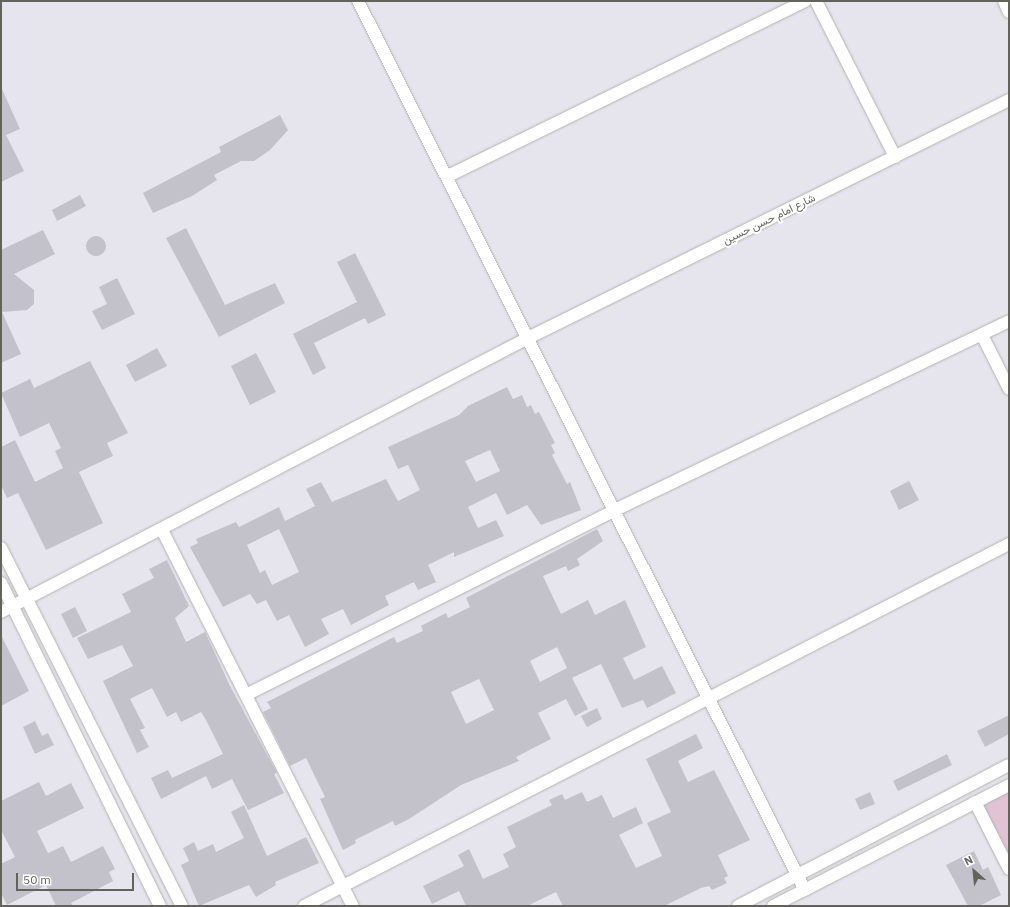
<!DOCTYPE html>
<html>
<head>
<meta charset="utf-8">
<style>
	body { margin:0 }
	#map { position:relative; width:1010px; height:907px; overflow:hidden; background:#e6e4ed; font-family:"IBM Plex Sans",Vazirmatn,sans-serif }
	div>[style] { position:absolute }
	.green>* { inset:0; background:#e2c3d5 }
	.building>* { inset:0; background:#c3c2ca }
	.round { border-radius:50% }
	.roads { filter:drop-shadow(0 0 1px #b2b2ad) drop-shadow(0 0 1px #b2b2ad) }
	.street>* { height:12px; margin:-6px; padding:0 6px; transform-origin:6px; border-radius:6px; background:#fff }
	.secondary>* { height:12px; margin:-6px; padding:0 6px; transform-origin:6px; border-radius:6px; background:#fff }
	span { translate:-50% -50%; white-space:nowrap; text-align:center; line-height:1.15; -webkit-text-stroke:4px #fff; paint-order:stroke }
	.street-label { font-size:11px; color:#63635c }
	.frame { position:absolute; inset:0; border:2px solid #63635c; pointer-events:none }
	.north { position:absolute; left:954px; top:851px; width:40px; height:40px; -webkit-text-stroke:3px #fff; paint-order:stroke; rotate:333deg; font-size:11px; font-weight:700; line-height:16px; text-align:center; color:#63635c }
	.north::after { content:''; display:block; margin:auto; width:14px; height:18px; background:#63635c; clip-path:polygon(50% 0,100% 100%,50% 72%,0 100%) }
	.scale { position:absolute; left:16px; top:873px; width:118px; height:18px; box-sizing:border-box; border:2px solid #63635c; border-top:0; padding-left:5px; font-size:12px; line-height:14px; white-space:nowrap; color:#63635c; -webkit-text-stroke:3px #fff; paint-order:stroke }
</style>
</head>
<body>
<div id="map">
	<div class="green">
		<i style="clip-path:polygon(1009px 785px,1009px 869px,975px 802px)"></i>
	</div>
	<div class="building">
		<i style="clip-path:polygon(1px 87px,20px 129px,6px 135px,24px 171px,1px 182px)"></i>
		<i style="clip-path:polygon(280px 115px,288px 130px,270px 150px,254px 161px,241px 161px,214px 175px,217px 180px,192px 196px,153px 213px,143px 193px,221px 152px,219px 147px)"></i>
		<i style="clip-path:polygon(80px 195px,86px 206px,57px 221px,52px 210px)"></i>
		<i style="clip-path:polygon(186px 228px,225px 305px,275px 283px,285px 303px,219px 337px,166px 238px)"></i>
		<i style="clip-path:polygon(43px 230px,55px 254px,14px 274px,34px 290px,34px 304px,27px 310px,2px 312px,21px 354px,1px 363px,1px 250px)"></i>
		<i class="round" style="left:86px;top:236px;width:20px;height:20px"></i>
		<i style="clip-path:polygon(355px 253px,386px 315px,368px 324px,365px 318px,314px 343px,326px 368px,313px 375px,293px 334px,357px 302px,337px 262px)"></i>
		<i style="clip-path:polygon(117px 278px,135px 314px,102px 330px,92px 311px,107px 304px,99px 287px)"></i>
		<i style="clip-path:polygon(157px 348px,167px 366px,135px 382px,126px 365px)"></i>
		<i style="clip-path:polygon(256px 353px,276px 392px,250px 405px,231px 366px)"></i>
		<i style="clip-path:polygon(90px 361px,128px 433px,107px 443px,113px 456px,79px 472px,103px 523px,46px 550px,18px 493px,7px 498px,1px 485px,1px 447px,15px 440px,35px 482px,63px 468px,55px 451px,61px 448px,49px 423px,20px 437px,1px 393px,30px 379px,34px 388px)"></i>
		<i style="clip-path:polygon(evenodd,507px 387px,513px 399px,522px 395px,527px 407px,531px 405px,535px 414px,539px 412px,555px 443px,551px 445px,555px 453px,552px 455px,567px 484px,570px 482px,581px 510px,541px 525px,527px 505px,507px 515px,496px 493px,468px 507px,478px 528px,496px 520px,504px 536px,454px 557px,454px 552px,428px 565px,436px 582px,418px 590px,414px 582px,385px 596px,389px 605px,351px 625px,343px 609px,321px 619px,329px 634px,305px 647px,289px 615px,277px 621px,266px 600px,257px 604px,250px 594px,223px 607px,190px 547px,198px 543px,196px 539px,236px 522px,239px 527px,279px 507px,285px 521px,315px 506px,306px 489px,321px 482px,332px 502px,386px 479px,398px 501px,420px 490px,408px 465px,398px 469px,388px 447px,459px 415px,468px 406px,507px 387px,490px 450px,500px 471px,476px 482px,465px 461px,490px 450px,507px 387px,279px 529px,299px 572px,272px 585px,265px 570px,260px 573px,247px 545px,279px 529px)"></i>
		<i style="clip-path:polygon(909px 481px,919px 500px,899px 510px,890px 491px)"></i>
		<i style="clip-path:polygon(evenodd,597px 529px,603px 541px,577px 559px,580px 565px,568px 571px,566px 566px,543px 576px,561px 614px,588px 600px,595px 615px,625px 600px,646px 647px,623px 658px,634px 680px,662px 666px,676px 693px,647px 708px,643px 700px,622px 708px,601px 664px,572px 678px,588px 709px,575px 716px,566px 699px,538px 713px,551px 739px,516px 757px,519px 761px,461px 785px,409px 819px,395px 826px,393px 821px,355px 840px,356px 843px,343px 850px,320px 799px,325px 797px,306px 758px,290px 766px,263px 712px,271px 708px,267px 702px,394px 637px,397px 643px,423px 631px,421px 626px,446px 613px,448px 618px,470px 607px,466px 598px,597px 529px,557px 647px,567px 668px,540px 682px,530px 661px,557px 647px,597px 529px,479px 679px,494px 710px,466px 724px,451px 692px,479px 679px)"></i>
		<i style="clip-path:polygon(167px 560px,189px 606px,175px 618px,186px 642px,205px 632px,230px 686px,277px 773px,274px 774px,284px 793px,248px 810px,232px 779px,212px 789px,206px 776px,161px 799px,151px 778px,168px 770px,172px 778px,223px 754px,206px 720px,201px 712px,181px 722px,176px 712px,167px 717px,152px 688px,130px 699px,145px 728px,140px 730px,149px 747px,137px 753px,103px 681px,133px 666px,122px 645px,88px 659px,77px 638px,131px 612px,122px 594px,154px 578px,149px 569px)"></i>
		<i style="clip-path:polygon(75px 607px,87px 631px,73px 638px,61px 614px)"></i>
		<i style="clip-path:polygon(1px 635px,29px 691px,1px 706px)"></i>
		<i style="clip-path:polygon(597px 708px,602px 719px,587px 727px,581px 716px)"></i>
		<i style="clip-path:polygon(1009px 715px,1009px 734px,985px 747px,977px 731px)"></i>
		<i style="clip-path:polygon(35px 721px,42px 736px,48px 733px,54px 745px,35px 754px,23px 727px)"></i>
		<i style="clip-path:polygon(696px 734px,703px 748px,678px 761px,688px 782px,714px 770px,750px 840px,718px 855px,728px 876px,724px 878px,727px 883px,712px 890px,709px 886px,701px 888px,664px 906px,563px 906px,556px 892px,527px 906px,466px 906px,459px 891px,432px 904px,423px 886px,464px 866px,458px 855px,469px 849px,483px 879px,509px 867px,503px 854px,516px 847px,507px 827px,552px 805px,549px 800px,562px 794px,565px 800px,582px 792px,587px 802px,602px 795px,613px 818px,636px 807px,643px 823px,619px 835px,636px 868px,662px 856px,647px 823px,671px 812px,646px 759px)"></i>
		<i style="clip-path:polygon(947px 754px,952px 765px,898px 791px,893px 781px)"></i>
		<i style="clip-path:polygon(39px 782px,46px 796px,71px 783px,84px 808px,37px 831px,48px 853px,63px 846px,71px 862px,103px 846px,115px 869px,109px 872px,113px 881px,71px 903px,73px 906px,56px 906px,46px 885px,7px 905px,1px 893px,1px 864px,15px 857px,1px 830px,1px 801px)"></i>
		<i style="clip-path:polygon(870px 792px,875px 804px,860px 810px,855px 799px)"></i>
		<i style="clip-path:polygon(244px 805px,267px 856px,306px 837px,319px 863px,275px 882px,276px 885px,256px 897px,249px 885px,199px 906px,181px 865px,189px 861px,183px 848px,194px 842px,198px 851px,213px 844px,216px 852px,244px 838px,231px 812px)"></i>
		<i style="clip-path:polygon(974px 851px,983px 870px,988px 867px,1001px 895px,979px 906px,968px 906px,946px 865px)"></i>
	</div>
	<div class="roads">
		<div class="street">
			<i style="left:358px;top:1px;width:995px;rotate:63.31deg"></i>
			<i style="left:816px;top:1px;width:175px;rotate:63.1deg"></i>
			<i style="left:1004px;top:1px;width:12px;rotate:66deg"></i>
			<i style="left:448px;top:176px;width:398px;rotate:-26.1deg"></i>
			<i style="left:982px;top:335px;width:60px;rotate:63.4deg"></i>
			<i style="left:162px;top:530px;width:422px;rotate:63.1deg"></i>
			<i style="left:1px;top:612px;width:594px;rotate:-27.47deg"></i>
			<i style="left:528px;top:338px;width:537px;rotate:-26.33deg"></i>
			<i style="left:246px;top:695px;width:413px;rotate:-26.6deg"></i>
			<i style="left:615px;top:510px;width:437px;rotate:-25.6deg"></i>
			<i style="left:975px;top:802px;width:75px;rotate:63.1deg"></i>
			<i style="left:304px;top:906px;width:793px;rotate:-27.18deg"></i>
		</div>
		<div class="secondary">
			<i style="left:1px;top:548px;width:401px;rotate:63.2deg"></i>
			<i style="left:1px;top:583px;width:360px;rotate:63.8deg"></i>
			<i style="left:738px;top:906px;width:305px;rotate:-27.5deg"></i>
			<i style="left:773px;top:906px;width:265px;rotate:-27.1deg"></i>
		</div>
	</div>
	<div class="street-label">
		<span style="left:769px;top:219px;rotate:-26deg">شارع امام حسن حسين</span>
	</div>
	<div class="frame"></div>
	<div class="north">N</div>
	<div class="scale">50 m</div>
</div>
</body>
</html>
